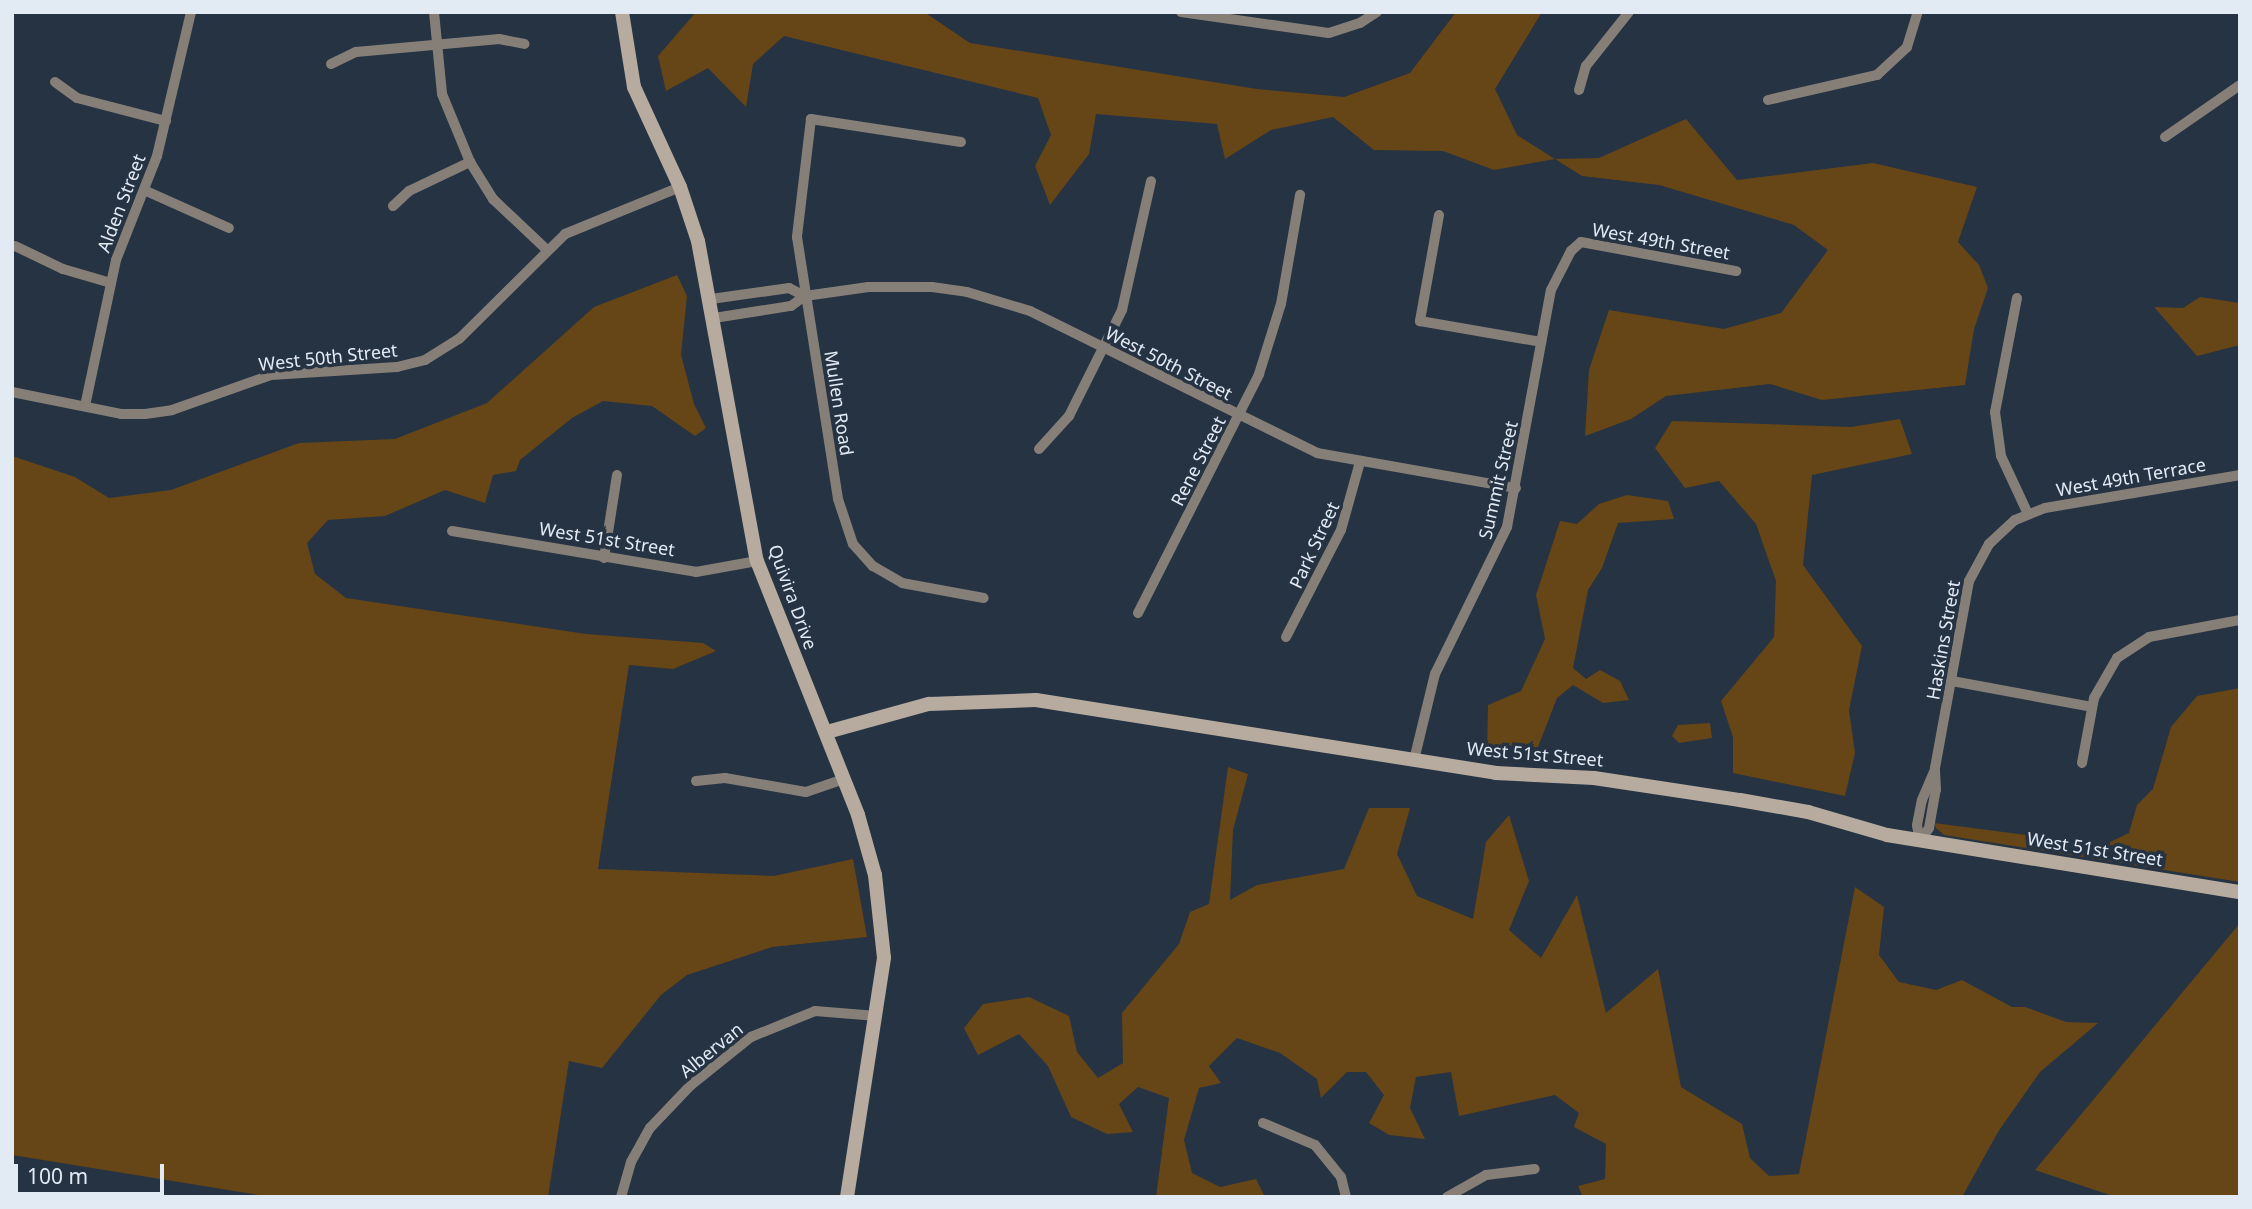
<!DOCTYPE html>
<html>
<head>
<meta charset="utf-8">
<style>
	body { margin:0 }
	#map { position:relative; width:2252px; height:1209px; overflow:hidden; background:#263343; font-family:"Noto Sans",sans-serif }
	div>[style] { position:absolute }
	.green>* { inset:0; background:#664516 }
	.street>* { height:10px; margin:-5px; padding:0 5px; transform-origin:5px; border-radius:5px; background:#867f77 }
	.secondary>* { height:14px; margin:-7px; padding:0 7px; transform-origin:7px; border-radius:7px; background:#b6ab9e }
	span { translate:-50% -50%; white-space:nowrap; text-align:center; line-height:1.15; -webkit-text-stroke:7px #263343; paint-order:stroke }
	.street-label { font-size:18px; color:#e2eaf4 }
	.frame { position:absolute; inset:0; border:14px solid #e2eaf4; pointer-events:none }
	.scale { position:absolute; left:14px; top:1164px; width:150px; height:32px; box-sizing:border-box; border:4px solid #e2eaf4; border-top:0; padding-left:9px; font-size:21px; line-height:24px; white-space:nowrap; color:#e2eaf4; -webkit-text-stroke:5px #263343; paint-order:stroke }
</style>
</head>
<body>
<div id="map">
	<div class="green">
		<i style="clip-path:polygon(696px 12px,924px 12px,970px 43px,1257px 89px,1344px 97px,1410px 73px,1456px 12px,1542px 12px,1495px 89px,1517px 135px,1555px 159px,1599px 158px,1686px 119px,1737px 180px,1873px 163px,1977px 187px,1958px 242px,1979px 265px,1988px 288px,1974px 329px,1965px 385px,1822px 400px,1770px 384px,1666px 396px,1631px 419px,1585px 436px,1589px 370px,1609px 310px,1724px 329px,1781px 313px,1828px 250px,1794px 225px,1659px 185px,1582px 176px,1555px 159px,1494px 170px,1443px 151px,1374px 150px,1333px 117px,1271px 130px,1225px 159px,1217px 124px,1096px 114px,1089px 154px,1050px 205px,1035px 166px,1051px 135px,1038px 98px,784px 36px,753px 64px,746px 107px,708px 68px,666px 91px,658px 56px)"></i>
		<i style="clip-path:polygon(677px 275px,687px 296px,681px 355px,694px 404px,706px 428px,695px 436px,652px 406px,603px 401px,572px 418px,520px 460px,516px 471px,493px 475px,485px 503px,445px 490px,385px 516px,328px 520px,307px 543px,315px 574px,346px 598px,586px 634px,703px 643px,716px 651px,673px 669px,629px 665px,598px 869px,774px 876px,853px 859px,867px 937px,772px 947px,687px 975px,661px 995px,602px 1068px,569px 1061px,548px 1197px,271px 1197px,12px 1155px,12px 456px,75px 477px,109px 498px,171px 490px,299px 443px,395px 439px,487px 403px,594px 307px)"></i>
		<i style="clip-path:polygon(2200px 297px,2240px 303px,2240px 345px,2197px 356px,2154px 307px,2183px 308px)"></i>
		<i style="clip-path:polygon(1900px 419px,1912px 454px,1812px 475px,1803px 565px,1862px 646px,1849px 710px,1855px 753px,1845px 796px,1733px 773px,1733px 737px,1721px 701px,1774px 637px,1776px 581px,1756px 524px,1719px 481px,1685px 488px,1655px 448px,1672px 421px,1851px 427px)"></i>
		<i style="clip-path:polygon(1627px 495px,1668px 501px,1674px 519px,1618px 523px,1602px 568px,1588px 590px,1573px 668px,1586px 679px,1600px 670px,1620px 681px,1629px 700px,1603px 703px,1573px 685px,1557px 698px,1538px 747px,1487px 751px,1488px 705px,1521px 691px,1545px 639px,1536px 595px,1560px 521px,1577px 524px,1599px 504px)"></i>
		<i style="clip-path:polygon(2240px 688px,2240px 882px,1944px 835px,1936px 828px,1934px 823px,2104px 845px,2129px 833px,2137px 805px,2153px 789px,2171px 727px,2197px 696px)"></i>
		<i style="clip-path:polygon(1710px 723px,1712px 738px,1679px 743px,1672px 736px,1678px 725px)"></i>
		<i style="clip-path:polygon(1228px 767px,1248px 774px,1233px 830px,1230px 900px,1257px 885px,1344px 869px,1369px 808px,1410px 808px,1397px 854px,1417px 896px,1473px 919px,1486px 842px,1509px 815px,1529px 881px,1509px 930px,1541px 958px,1577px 895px,1606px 1013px,1658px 969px,1681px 1087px,1742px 1124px,1750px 1158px,1769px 1176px,1799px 1174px,1855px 887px,1884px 907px,1879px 955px,1899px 982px,1936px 990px,1962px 980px,2012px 1007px,2025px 1007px,2066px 1022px,2098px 1023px,2040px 1072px,1998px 1132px,1962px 1197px,1583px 1197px,1578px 1186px,1605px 1179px,1606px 1144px,1574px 1127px,1579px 1113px,1555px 1095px,1459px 1116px,1451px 1072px,1416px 1077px,1410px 1108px,1425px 1139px,1389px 1135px,1369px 1123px,1384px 1095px,1366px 1072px,1347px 1072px,1321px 1098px,1317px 1079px,1280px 1053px,1237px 1038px,1209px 1066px,1221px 1083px,1199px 1088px,1184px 1140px,1192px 1173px,1220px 1187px,1256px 1179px,1265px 1197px,1156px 1197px,1169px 1098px,1138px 1087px,1119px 1104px,1133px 1132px,1107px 1134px,1071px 1117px,1048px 1066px,1019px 1034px,978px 1055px,964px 1028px,983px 1004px,1029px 997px,1069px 1016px,1077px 1052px,1098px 1078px,1123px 1063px,1122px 1013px,1179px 944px,1190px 912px,1209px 904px)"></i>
		<i style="clip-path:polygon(2240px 923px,2240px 1197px,2116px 1197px,2035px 1170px)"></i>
	</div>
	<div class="street">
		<i style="left:434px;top:12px;width:82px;rotate:84.4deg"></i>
		<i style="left:442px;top:94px;width:74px;rotate:67.6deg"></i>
		<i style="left:470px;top:162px;width:44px;rotate:58.1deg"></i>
		<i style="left:493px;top:199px;width:73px;rotate:43.3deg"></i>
		<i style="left:1181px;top:12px;width:149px;rotate:8.1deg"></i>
		<i style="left:1329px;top:33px;width:33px;rotate:-18deg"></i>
		<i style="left:1360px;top:23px;width:20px;rotate:-33deg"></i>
		<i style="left:331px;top:64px;width:28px;rotate:-26deg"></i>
		<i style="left:356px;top:52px;width:144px;rotate:-5.2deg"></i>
		<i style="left:499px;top:39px;width:26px;rotate:11deg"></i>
		<i style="left:55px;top:82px;width:27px;rotate:36deg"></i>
		<i style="left:77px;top:98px;width:92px;rotate:14.5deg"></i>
		<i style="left:1579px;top:90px;width:25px;rotate:-74deg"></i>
		<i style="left:1586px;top:66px;width:69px;rotate:-51.5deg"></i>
		<i style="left:1768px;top:100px;width:112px;rotate:-12.9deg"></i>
		<i style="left:1877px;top:75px;width:41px;rotate:-43deg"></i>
		<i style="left:1907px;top:47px;width:37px;rotate:-73deg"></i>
		<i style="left:2165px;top:137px;width:91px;rotate:-34.7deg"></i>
		<i style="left:961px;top:142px;width:152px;rotate:-171.3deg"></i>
		<i style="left:811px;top:119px;width:119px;rotate:96.8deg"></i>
		<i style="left:797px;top:237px;width:265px;rotate:81.1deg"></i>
		<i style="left:838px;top:499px;width:47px;rotate:71.6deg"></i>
		<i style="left:853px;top:544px;width:30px;rotate:48deg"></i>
		<i style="left:873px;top:566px;width:34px;rotate:30deg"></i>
		<i style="left:902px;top:583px;width:83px;rotate:10.4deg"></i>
		<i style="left:144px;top:190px;width:93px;rotate:24.1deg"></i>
		<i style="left:393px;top:206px;width:22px;rotate:-43deg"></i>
		<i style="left:409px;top:191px;width:68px;rotate:-25.4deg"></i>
		<i style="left:1439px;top:215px;width:108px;rotate:100.2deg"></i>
		<i style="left:1420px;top:321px;width:123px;rotate:9.8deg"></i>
		<i style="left:15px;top:246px;width:53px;rotate:25.6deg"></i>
		<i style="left:63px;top:269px;width:50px;rotate:16.3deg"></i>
		<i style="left:2017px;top:298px;width:116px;rotate:100.9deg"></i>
		<i style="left:1995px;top:412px;width:44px;rotate:82.2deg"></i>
		<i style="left:2001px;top:456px;width:64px;rotate:65deg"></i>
		<i style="left:711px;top:299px;width:79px;rotate:-8deg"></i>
		<i style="left:789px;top:288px;width:18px;rotate:27deg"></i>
		<i style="left:714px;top:318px;width:78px;rotate:-8.9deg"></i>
		<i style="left:791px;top:306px;width:17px;rotate:-36deg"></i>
		<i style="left:805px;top:296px;width:64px;rotate:-8.1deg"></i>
		<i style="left:868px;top:287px;width:64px"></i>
		<i style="left:932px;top:287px;width:35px;rotate:8deg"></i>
		<i style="left:967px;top:292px;width:66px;rotate:16.8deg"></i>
		<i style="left:1030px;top:311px;width:320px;rotate:26.3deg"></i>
		<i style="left:1317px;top:453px;width:202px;rotate:10deg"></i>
		<i style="left:12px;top:392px;width:111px;rotate:11.4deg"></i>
		<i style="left:121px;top:414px;width:24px"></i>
		<i style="left:145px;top:414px;width:27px;rotate:-8deg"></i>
		<i style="left:172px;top:410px;width:105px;rotate:-19.5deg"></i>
		<i style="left:271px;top:375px;width:126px;rotate:-3.6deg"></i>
		<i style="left:397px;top:367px;width:29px;rotate:-14deg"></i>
		<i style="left:425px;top:360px;width:40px;rotate:-32deg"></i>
		<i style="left:459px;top:339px;width:149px;rotate:-44.7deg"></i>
		<i style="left:565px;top:234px;width:124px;rotate:-22.2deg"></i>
		<i style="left:85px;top:406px;width:149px;rotate:-78deg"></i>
		<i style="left:116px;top:260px;width:112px;rotate:-68.5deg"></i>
		<i style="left:157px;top:156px;width:148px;rotate:-76.7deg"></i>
		<i style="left:1039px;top:449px;width:45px;rotate:-47.7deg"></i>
		<i style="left:1069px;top:416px;width:119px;rotate:-63.4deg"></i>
		<i style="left:1122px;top:310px;width:132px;rotate:-77.3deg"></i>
		<i style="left:452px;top:531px;width:247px;rotate:9.5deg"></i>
		<i style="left:696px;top:572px;width:62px;rotate:-10.2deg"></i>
		<i style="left:604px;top:558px;width:84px;rotate:-81.1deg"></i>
		<i style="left:1138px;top:613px;width:268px;rotate:-63.1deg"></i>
		<i style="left:1259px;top:374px;width:73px;rotate:-72.6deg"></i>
		<i style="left:1281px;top:304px;width:111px;rotate:-80.1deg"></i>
		<i style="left:1286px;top:637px;width:120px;rotate:-62.8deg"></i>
		<i style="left:1341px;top:530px;width:71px;rotate:-74.4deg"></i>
		<i style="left:1952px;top:681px;width:142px;rotate:10.5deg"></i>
		<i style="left:1414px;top:760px;width:89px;rotate:-76.3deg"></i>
		<i style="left:1435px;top:674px;width:164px;rotate:-63.9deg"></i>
		<i style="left:1507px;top:527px;width:241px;rotate:-79.5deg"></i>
		<i style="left:1551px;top:290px;width:44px;rotate:-62.9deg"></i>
		<i style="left:1571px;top:251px;width:13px;rotate:-42deg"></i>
		<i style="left:1581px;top:242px;width:158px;rotate:10.6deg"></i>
		<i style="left:2082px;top:763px;width:66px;rotate:-79.5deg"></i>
		<i style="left:2094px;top:698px;width:46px;rotate:-60.1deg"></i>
		<i style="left:2117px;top:658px;width:38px;rotate:-33deg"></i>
		<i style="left:2149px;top:637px;width:93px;rotate:-10.6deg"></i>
		<i style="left:696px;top:781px;width:29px;rotate:-6deg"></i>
		<i style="left:725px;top:778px;width:82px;rotate:9.8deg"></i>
		<i style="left:806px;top:792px;width:40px;rotate:-18.9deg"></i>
		<i style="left:1920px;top:841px;width:16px;rotate:-55deg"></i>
		<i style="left:1929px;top:828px;width:39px;rotate:-80deg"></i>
		<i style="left:1936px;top:790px;width:22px;rotate:-93deg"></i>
		<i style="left:1935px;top:768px;width:190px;rotate:-79.7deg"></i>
		<i style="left:1969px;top:581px;width:42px;rotate:-61.6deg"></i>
		<i style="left:1989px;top:544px;width:35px;rotate:-43deg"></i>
		<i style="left:2015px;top:520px;width:32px;rotate:-22deg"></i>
		<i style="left:2045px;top:508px;width:198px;rotate:-9.6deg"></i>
		<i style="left:1920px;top:841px;width:16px;rotate:-101deg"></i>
		<i style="left:1917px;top:825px;width:25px;rotate:-79deg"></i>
		<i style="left:1922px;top:800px;width:30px;rotate:-67deg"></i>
		<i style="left:1263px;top:1123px;width:56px;rotate:22.9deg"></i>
		<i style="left:1315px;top:1145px;width:41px;rotate:50.9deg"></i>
		<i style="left:1341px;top:1177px;width:21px;rotate:76deg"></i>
		<i style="left:621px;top:1197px;width:36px;rotate:-74deg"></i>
		<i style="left:631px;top:1162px;width:39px;rotate:-61deg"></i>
		<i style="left:650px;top:1128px;width:59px;rotate:-46.4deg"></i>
		<i style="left:691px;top:1085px;width:77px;rotate:-38.7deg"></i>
		<i style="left:751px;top:1037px;width:69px;rotate:-22.1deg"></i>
		<i style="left:815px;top:1011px;width:62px;rotate:4.6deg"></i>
		<i style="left:1447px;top:1197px;width:45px;rotate:-29.4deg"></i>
		<i style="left:1486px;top:1175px;width:49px;rotate:-7deg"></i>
	</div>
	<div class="secondary">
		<i style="left:622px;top:12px;width:76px;rotate:80.9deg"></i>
		<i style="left:634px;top:87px;width:110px;rotate:65.3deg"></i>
		<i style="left:680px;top:187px;width:57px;rotate:71.6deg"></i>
		<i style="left:698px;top:241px;width:325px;rotate:79.6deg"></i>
		<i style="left:757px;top:561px;width:273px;rotate:68.3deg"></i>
		<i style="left:858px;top:815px;width:62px;rotate:74.2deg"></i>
		<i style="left:875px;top:875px;width:83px;rotate:83.8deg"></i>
		<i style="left:884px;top:958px;width:242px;rotate:98.8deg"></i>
		<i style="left:827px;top:732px;width:106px;rotate:-15.4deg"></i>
		<i style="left:929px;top:704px;width:107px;rotate:-2.1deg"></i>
		<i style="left:1036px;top:700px;width:466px;rotate:9deg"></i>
		<i style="left:1496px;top:773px;width:98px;rotate:2.9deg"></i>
		<i style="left:1594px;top:778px;width:148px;rotate:8.6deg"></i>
		<i style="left:1740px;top:800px;width:69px;rotate:10deg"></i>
		<i style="left:1808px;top:812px;width:82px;rotate:16.2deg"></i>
		<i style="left:1887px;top:835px;width:358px;rotate:9.2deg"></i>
	</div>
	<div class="street-label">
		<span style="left:121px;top:203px;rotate:-69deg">Alden Street</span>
		<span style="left:1661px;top:241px;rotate:10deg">West 49th Street</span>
		<span style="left:328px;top:357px;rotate:-6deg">West 50th Street</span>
		<span style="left:1169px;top:363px;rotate:27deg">West 50th Street</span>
		<span style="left:839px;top:403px;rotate:81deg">Mullen Road</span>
		<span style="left:1198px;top:461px;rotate:-63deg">Rene Street</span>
		<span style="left:2131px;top:477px;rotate:-10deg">West 49th Terrace</span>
		<span style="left:1498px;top:480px;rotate:-77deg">Summit Street</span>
		<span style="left:607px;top:539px;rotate:9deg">West 51st Street</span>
		<span style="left:1314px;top:545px;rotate:-65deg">Park Street</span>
		<span style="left:793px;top:597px;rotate:70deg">Quivira Drive</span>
		<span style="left:1943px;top:640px;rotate:-80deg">Haskins Street</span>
		<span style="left:1535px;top:754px;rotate:5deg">West 51st Street</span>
		<span style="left:2095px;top:849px;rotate:9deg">West 51st Street</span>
		<span style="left:711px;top:1050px;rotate:-39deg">Albervan</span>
	</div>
	<div class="frame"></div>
	<div class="scale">100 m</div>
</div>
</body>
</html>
